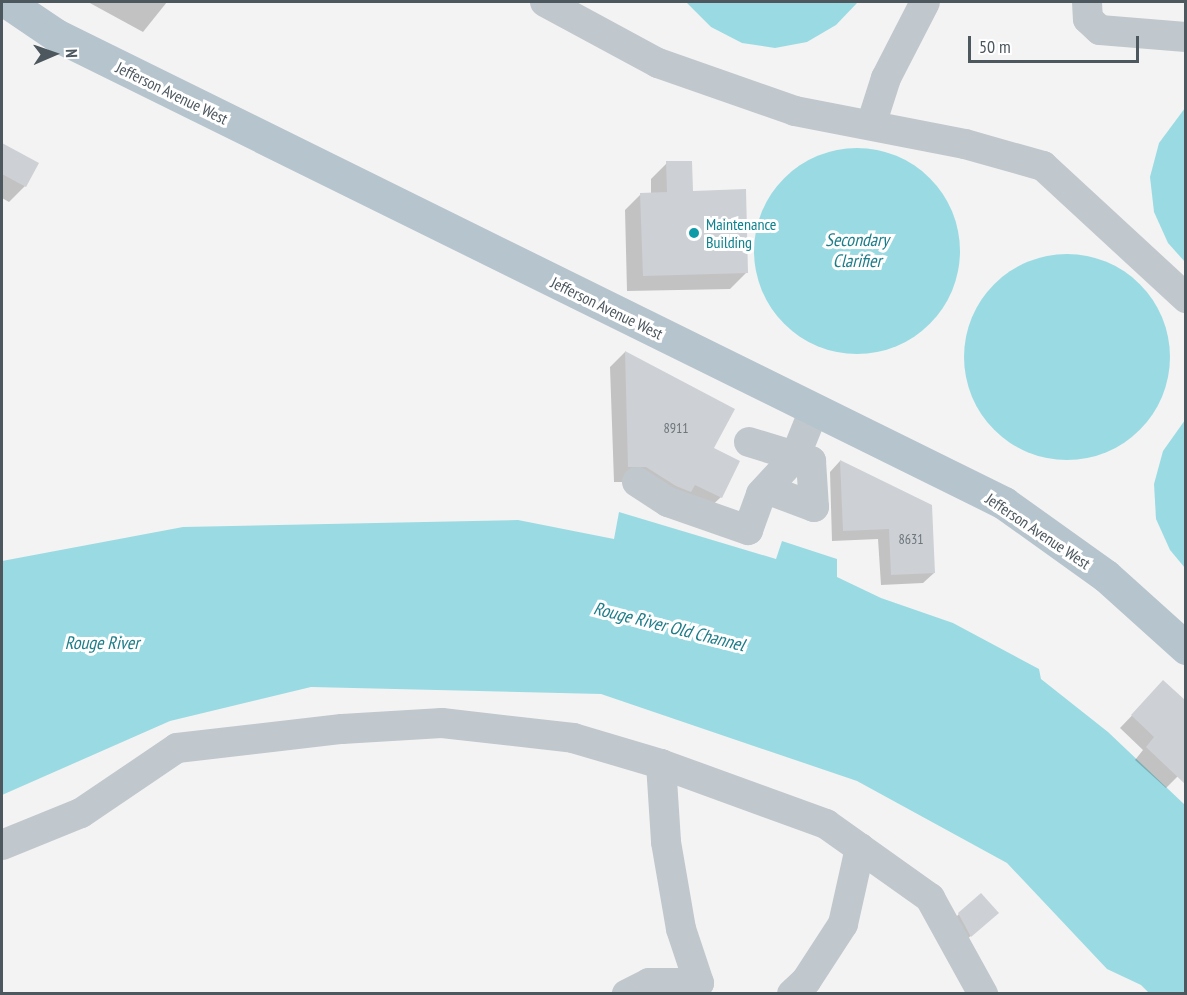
<!DOCTYPE html>
<html>
<head>
<meta charset="utf-8">
<style>
	body { margin:0 }
	#map { position:relative; width:1187px; height:995px; overflow:hidden; background:#f4f3f3; font-family:"PT Sans Narrow",sans-serif }
	div>[style] { position:absolute }
	.water>* { inset:0; background:#9adbe3 }
	.round { border-radius:50% }
	.shadow>* { inset:0; background:#0003 }
	.building>* { inset:0; background:#cdd0d4 }
	.minor>* { height:30px; margin:-15px; padding:0 15px; transform-origin:15px; border-radius:15px; background:#c0c8cd }
	.major>* { height:33px; margin:-16.5px; padding:0 16.5px; transform-origin:16.5px; border-radius:16.5px; background:#b6c4cd }
	.dots>* { width:16px; height:16px; translate:-50% -50%; box-sizing:border-box; border:3px solid #fff; border-radius:50% }
	span { translate:-50% -50%; white-space:nowrap; text-align:center; line-height:1.15; -webkit-text-stroke:6px #fff; paint-order:stroke }
	.number-label { font-size:14px; color:#6c757c }
	.number-label span { -webkit-text-stroke-width:0 }
	.street-label { font-size:16px; color:#4c575e }
	.culture-label { font-size:16px; color:#0d838f }
	.left { translate:0 -50%; text-align:left }
	.water-label { font-size:18px; color:#1d7d89; font-style:italic }
	.frame { position:absolute; inset:0; border:3px solid #4c575e; pointer-events:none }
	.north { position:absolute; left:24px; top:24px; width:60px; height:60px; -webkit-text-stroke:4px #fff; paint-order:stroke; rotate:88deg; font-size:16px; font-weight:700; line-height:24px; text-align:center; color:#4c575e }
	.north::after { content:''; display:block; margin:auto; width:21px; height:27px; background:#4c575e; clip-path:polygon(50% 0,100% 100%,50% 72%,0 100%) }
	.scale { position:absolute; left:968px; top:36px; width:171px; height:27px; box-sizing:border-box; border:3px solid #4c575e; border-top:0; padding-left:8px; font-size:18px; line-height:21px; white-space:nowrap; color:#4c575e; -webkit-text-stroke:4px #fff; paint-order:stroke }
</style>
</head>
<body>
<div id="map">
	<div class="water">
		<i style="clip-path:polygon(686px 2px,858px 2px,836px 25px,807px 42px,775px 48px,742px 43px,711px 27px)"></i>
		<i style="clip-path:polygon(1185px 108px,1185px 262px,1168px 243px,1154px 212px,1150px 177px,1159px 143px)"></i>
		<i class="round" style="left:754px;top:148px;width:206px;height:206px"></i>
		<i class="round" style="left:964px;top:254px;width:206px;height:206px"></i>
		<i style="clip-path:polygon(1185px 420px,1185px 568px,1170px 550px,1156px 519px,1154px 484px,1163px 451px)"></i>
		<i style="clip-path:polygon(619px 512px,776px 559px,782px 541px,837px 559px,837px 577px,881px 598px,953px 623px,1039px 669px,1041px 679px,1108px 732px,1185px 805px,1185px 993px,1149px 993px,1141px 985px,1107px 969px,1007px 863px,857px 781px,601px 694px,311px 687px,170px 721px,2px 795px,2px 561px,183px 527px,518px 520px,614px 539px)"></i>
	</div>
	<div class="shadow">
		<i style="clip-path:polygon(88px 2px,167px 2px,143px 32px)"></i>
		<i style="clip-path:polygon(2px 145px,37px 163px,25px 186px,9px 202px,2px 198px)"></i>
		<i style="clip-path:polygon(667px 163px,746px 273px,730px 289px,627px 291px,625px 210px,641px 194px,651px 194px,651px 179px)"></i>
		<i style="clip-path:polygon(625px 352px,711px 448px,721px 497px,705px 512px,630px 482px,614px 482px,610px 367px)"></i>
		<i style="clip-path:polygon(840px 461px,934px 573px,923px 583px,881px 585px,878px 539px,832px 541px,830px 472px)"></i>
		<i style="clip-path:polygon(1164px 682px,1186px 702px,1186px 779px,1180px 774px,1166px 788px,1135px 760px,1143px 750px,1120px 728px)"></i>
		<i style="clip-path:polygon(997px 913px,958px 947px,947px 926px,959px 914px)"></i>
	</div>
	<div class="building">
		<i style="clip-path:polygon(2px 143px,39px 163px,26px 187px,2px 174px)"></i>
		<i style="clip-path:polygon(666px 161px,692px 161px,693px 191px,746px 189px,748px 273px,643px 276px,640px 193px,667px 192px)"></i>
		<i style="clip-path:polygon(625px 351px,735px 409px,714px 448px,740px 461px,722px 498px,695px 485px,691px 492px,676px 486px,646px 467px,628px 467px)"></i>
		<i style="clip-path:polygon(840px 460px,932px 505px,935px 573px,891px 575px,889px 529px,843px 531px)"></i>
		<i style="clip-path:polygon(1163px 680px,1185px 700px,1185px 784px,1146px 747px,1154px 737px,1131px 715px)"></i>
		<i style="clip-path:polygon(981px 893px,999px 913px,971px 937px,958px 913px)"></i>
	</div>
	<div class="minor">
		<i style="left:545px;top:2px;width:128px;rotate:28.4deg"></i>
		<i style="left:658px;top:63px;width:145px;rotate:19.3deg"></i>
		<i style="left:795px;top:111px;width:173px;rotate:11deg"></i>
		<i style="left:965px;top:144px;width:81px;rotate:15.8deg"></i>
		<i style="left:1043px;top:166px;width:195px;rotate:42.7deg"></i>
		<i style="left:1087px;top:2px;width:17px;rotate:87deg"></i>
		<i style="left:1088px;top:19px;width:16px;rotate:43deg"></i>
		<i style="left:1100px;top:30px;width:86px;rotate:4.7deg"></i>
		<i style="left:871px;top:125px;width:49px;rotate:-72.3deg"></i>
		<i style="left:886px;top:78px;width:85px;rotate:-62.8deg"></i>
		<i style="left:749px;top:442px;width:65px;rotate:17deg"></i>
		<i style="left:811px;top:461px;width:46px;rotate:86.3deg"></i>
		<i style="left:814px;top:507px;width:51px;rotate:-159.4deg"></i>
		<i style="left:637px;top:482px;width:37px;rotate:33deg"></i>
		<i style="left:668px;top:502px;width:85px;rotate:19.3deg"></i>
		<i style="left:748px;top:530px;width:38px;rotate:-70deg"></i>
		<i style="left:761px;top:494px;width:50px;rotate:-47.4deg"></i>
		<i style="left:795px;top:457px;width:51px;rotate:-68deg"></i>
		<i style="left:661px;top:764px;width:176px;rotate:20deg"></i>
		<i style="left:826px;top:824px;width:128px;rotate:35.4deg"></i>
		<i style="left:930px;top:898px;width:110px;rotate:61.1deg"></i>
		<i style="left:2px;top:845px;width:85px;rotate:-22.1deg"></i>
		<i style="left:81px;top:813px;width:116px;rotate:-34.1deg"></i>
		<i style="left:177px;top:748px;width:166px;rotate:-6.6deg"></i>
		<i style="left:342px;top:729px;width:100px;rotate:-3.4deg"></i>
		<i style="left:442px;top:723px;width:132px;rotate:6.5deg"></i>
		<i style="left:573px;top:738px;width:92px;rotate:16.5deg"></i>
		<i style="left:661px;top:764px;width:78px;rotate:86.3deg"></i>
		<i style="left:666px;top:842px;width:88px;rotate:80.2deg"></i>
		<i style="left:681px;top:929px;width:57px;rotate:71.6deg"></i>
		<i style="left:699px;top:983px;width:50px;rotate:180deg"></i>
		<i style="left:649px;top:983px;width:25px;rotate:153deg"></i>
		<i style="left:792px;top:994px;width:19px;rotate:-43deg"></i>
		<i style="left:806px;top:981px;width:68px;rotate:-57deg"></i>
		<i style="left:843px;top:924px;width:78px;rotate:-77.4deg"></i>
	</div>
	<div class="major">
		<i style="left:7px;top:2px;width:59px;rotate:34deg"></i>
		<i style="left:56px;top:35px;width:1057px;rotate:26.27deg"></i>
		<i style="left:1004px;top:503px;width:125px;rotate:35.6deg"></i>
		<i style="left:1106px;top:576px;width:108px;rotate:42deg"></i>
	</div>
	<div class="dots">
		<i style="left:694px;top:233px;background:#0f9aa8"></i>
	</div>
	<div class="number-label">
		<span style="left:676px;top:428px">8911</span>
		<span style="left:911px;top:539px">8631</span>
	</div>
	<div class="street-label">
		<span style="left:172px;top:93px;rotate:26deg">Jefferson Avenue West</span>
		<span style="left:607px;top:308px;rotate:26deg">Jefferson Avenue West</span>
		<span style="left:1038px;top:531px;rotate:34deg">Jefferson Avenue West</span>
	</div>
	<div class="culture-label">
		<span class="left" style="left:706px;top:233px">Maintenance<br>Building</span>
	</div>
	<div class="water-label">
		<span style="left:857px;top:251px">Secondary<br>Clarifier</span>
		<span style="left:669px;top:627px;rotate:14deg">Rouge River Old Channel</span>
		<span style="left:102px;top:643px">Rouge River</span>
	</div>
	<div class="frame"></div>
	<div class="north">N</div>
	<div class="scale">50 m</div>
</div>
</body>
</html>
